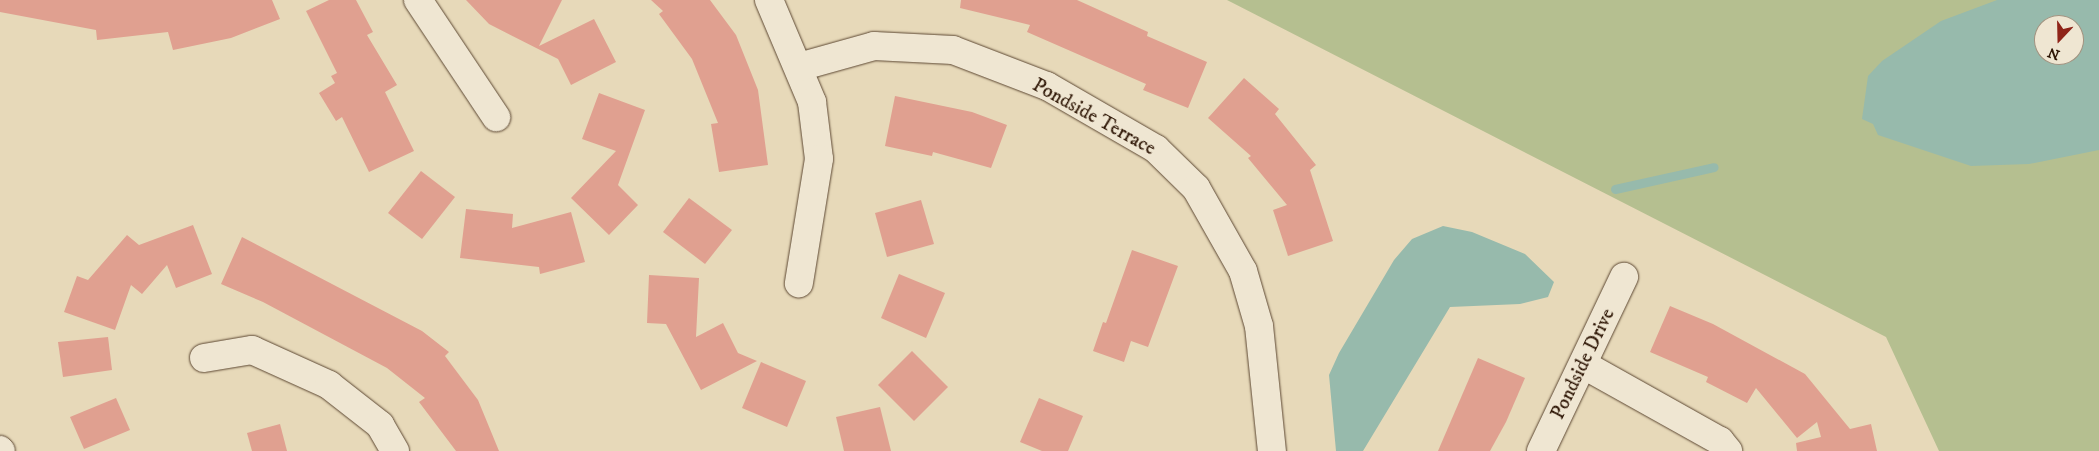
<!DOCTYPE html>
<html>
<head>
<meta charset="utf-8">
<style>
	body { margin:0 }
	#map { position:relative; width:2099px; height:451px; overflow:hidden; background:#e7d9b9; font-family:"IM FELL DW Pica",serif }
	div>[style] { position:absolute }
	.green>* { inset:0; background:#b5bf90 }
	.water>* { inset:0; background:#97baac }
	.stream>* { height:9px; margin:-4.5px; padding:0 4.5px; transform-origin:4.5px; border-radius:4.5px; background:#97baac }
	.building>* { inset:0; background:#e0a090 }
	.roads { filter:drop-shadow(0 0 1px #5d4833) drop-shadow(0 0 1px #5d4833) }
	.minor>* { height:28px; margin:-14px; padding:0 14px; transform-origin:14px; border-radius:14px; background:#efe6d2 }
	span { translate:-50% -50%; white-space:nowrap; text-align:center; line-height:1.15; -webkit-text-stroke:4px #efe6d2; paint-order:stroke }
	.street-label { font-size:20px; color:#2f1706 }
	.north { position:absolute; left:2034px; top:15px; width:50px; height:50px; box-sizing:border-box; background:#efe6d2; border:1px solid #a29380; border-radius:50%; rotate:201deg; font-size:14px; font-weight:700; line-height:20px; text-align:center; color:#2f1706 }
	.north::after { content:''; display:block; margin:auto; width:18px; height:22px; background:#8f2418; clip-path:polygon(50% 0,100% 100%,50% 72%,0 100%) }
</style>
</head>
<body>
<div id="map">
	<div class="green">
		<i style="clip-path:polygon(evenodd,1227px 0,2099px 0,2099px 451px,1939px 451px,1886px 337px,1227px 0,2044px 25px,2074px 25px,2074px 55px,2044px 55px,2044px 25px)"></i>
	</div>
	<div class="water">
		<i style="clip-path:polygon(evenodd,1997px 0,2099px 0,2099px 150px,2029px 164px,1971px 166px,1878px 135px,1873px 124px,1862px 119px,1868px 76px,1882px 61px,1941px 21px,1997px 0,2044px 25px,2074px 25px,2074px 55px,2044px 55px,2044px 25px)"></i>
		<i style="clip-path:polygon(1443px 226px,1472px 232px,1525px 254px,1554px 282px,1548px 297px,1520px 304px,1450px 307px,1363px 451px,1336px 451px,1329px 375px,1339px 353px,1394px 260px,1412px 239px)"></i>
	</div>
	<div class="stream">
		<i style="left:1615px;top:189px;width:101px;rotate:-12.5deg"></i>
	</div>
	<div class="building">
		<i style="clip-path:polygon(0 0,272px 0,280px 19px,231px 38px,173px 50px,168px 32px,97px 40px,96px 30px,0 12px)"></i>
		<i style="clip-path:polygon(329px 0,356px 0,373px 32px,367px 35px,397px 85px,385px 92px,414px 151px,369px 172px,342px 117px,336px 121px,319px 93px,335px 83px,331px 76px,337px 73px,306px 11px)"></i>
		<i style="clip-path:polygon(466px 0,562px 0,539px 46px,594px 19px,616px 62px,571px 85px,558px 59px,489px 24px)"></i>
		<i style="clip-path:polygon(651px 0,710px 0,736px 35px,758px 90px,768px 165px,719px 172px,711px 124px,718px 123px,692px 59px,659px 14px,663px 11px)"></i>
		<i style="clip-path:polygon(961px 0,1077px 0,1148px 32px,1147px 36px,1207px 62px,1188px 108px,1143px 90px,1146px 84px,1027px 32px,1030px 25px,960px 8px)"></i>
		<i style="clip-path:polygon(1244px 78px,1279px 109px,1275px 114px,1316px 165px,1310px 170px,1333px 241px,1288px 256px,1273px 210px,1287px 205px,1248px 158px,1251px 156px,1208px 118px)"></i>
		<i style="clip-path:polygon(599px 93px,645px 110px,618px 185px,638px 205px,609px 235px,571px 198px,616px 151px,582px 139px)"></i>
		<i style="clip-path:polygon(895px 96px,972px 112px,1007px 125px,991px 168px,933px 152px,932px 156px,885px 146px)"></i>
		<i style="clip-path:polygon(421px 171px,455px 197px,422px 239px,388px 213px)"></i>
		<i style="clip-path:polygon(689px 198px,732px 230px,705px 264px,663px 232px)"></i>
		<i style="clip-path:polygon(921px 200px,934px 244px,887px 257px,875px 213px)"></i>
		<i style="clip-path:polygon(466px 209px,513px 214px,512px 228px,571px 212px,585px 262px,540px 274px,539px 267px,460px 258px)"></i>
		<i style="clip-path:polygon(193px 225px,212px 274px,176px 288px,167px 265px,142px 294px,131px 285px,115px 330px,64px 312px,77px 276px,88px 280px,127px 235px,139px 245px)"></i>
		<i style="clip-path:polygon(242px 237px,422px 331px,449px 352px,445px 356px,478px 400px,499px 451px,456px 451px,419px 402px,425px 398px,387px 368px,263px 302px,221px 284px)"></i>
		<i style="clip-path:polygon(1132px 250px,1178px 266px,1148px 347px,1131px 341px,1124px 362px,1093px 351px,1103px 322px,1106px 323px)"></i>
		<i style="clip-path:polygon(899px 274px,945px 293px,926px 338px,881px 318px)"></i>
		<i style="clip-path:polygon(649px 275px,699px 278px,696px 337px,723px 323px,738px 353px,757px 361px,701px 390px,666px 324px,647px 323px)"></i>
		<i style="clip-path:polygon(1670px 306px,1713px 324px,1805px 374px,1850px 429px,1871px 424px,1877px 451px,1797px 451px,1796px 443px,1821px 437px,1817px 422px,1797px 438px,1756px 388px,1747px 403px,1706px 382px,1708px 377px,1650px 352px)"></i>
		<i style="clip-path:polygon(108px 337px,112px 370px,63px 377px,58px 342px)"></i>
		<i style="clip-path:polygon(912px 351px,948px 387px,914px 421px,878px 385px)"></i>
		<i style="clip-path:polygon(1478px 358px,1525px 378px,1506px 422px,1490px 451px,1438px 451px)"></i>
		<i style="clip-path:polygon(761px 362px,806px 381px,787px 427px,742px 408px)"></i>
		<i style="clip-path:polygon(116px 398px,130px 430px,84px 449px,70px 417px)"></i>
		<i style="clip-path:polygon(1039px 398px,1083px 416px,1068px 451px,1042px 451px,1020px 442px)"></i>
		<i style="clip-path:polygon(880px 407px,891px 451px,844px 451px,836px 417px)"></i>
		<i style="clip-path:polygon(280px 424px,287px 451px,252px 451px,247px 433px)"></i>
	</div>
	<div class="roads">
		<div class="minor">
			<i style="left:418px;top:0;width:141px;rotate:56.3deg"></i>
			<i style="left:769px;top:0;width:111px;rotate:67.1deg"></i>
			<i style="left:812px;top:102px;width:57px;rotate:83deg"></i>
			<i style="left:819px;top:159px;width:126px;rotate:99.2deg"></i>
			<i style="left:799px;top:67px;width:78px;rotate:-15.6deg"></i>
			<i style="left:874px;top:46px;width:79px;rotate:2.9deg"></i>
			<i style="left:953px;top:50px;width:101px;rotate:21deg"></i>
			<i style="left:1047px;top:86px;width:126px;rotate:30deg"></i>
			<i style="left:1156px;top:149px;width:56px;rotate:44.3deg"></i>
			<i style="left:1196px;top:188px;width:95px;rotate:60.5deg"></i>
			<i style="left:1243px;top:271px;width:57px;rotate:73.8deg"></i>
			<i style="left:1259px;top:326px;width:126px;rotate:84.1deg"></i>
			<i style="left:204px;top:358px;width:49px;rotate:-9.5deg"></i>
			<i style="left:252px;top:350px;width:85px;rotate:24.4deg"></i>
			<i style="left:329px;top:385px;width:65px;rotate:38.1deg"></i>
			<i style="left:380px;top:425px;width:30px;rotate:60deg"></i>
			<i style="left:1584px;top:365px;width:156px;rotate:29.2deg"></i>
			<i style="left:1720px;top:441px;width:13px;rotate:51deg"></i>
			<i style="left:0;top:450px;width:1px;rotate:45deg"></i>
			<i style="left:1541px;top:451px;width:193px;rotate:-64.5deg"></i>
		</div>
	</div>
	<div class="street-label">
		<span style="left:1094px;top:117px;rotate:29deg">Pondside Terrace</span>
		<span style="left:1583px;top:364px;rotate:-64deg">Pondside Drive</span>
	</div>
	<div class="north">N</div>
</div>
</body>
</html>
